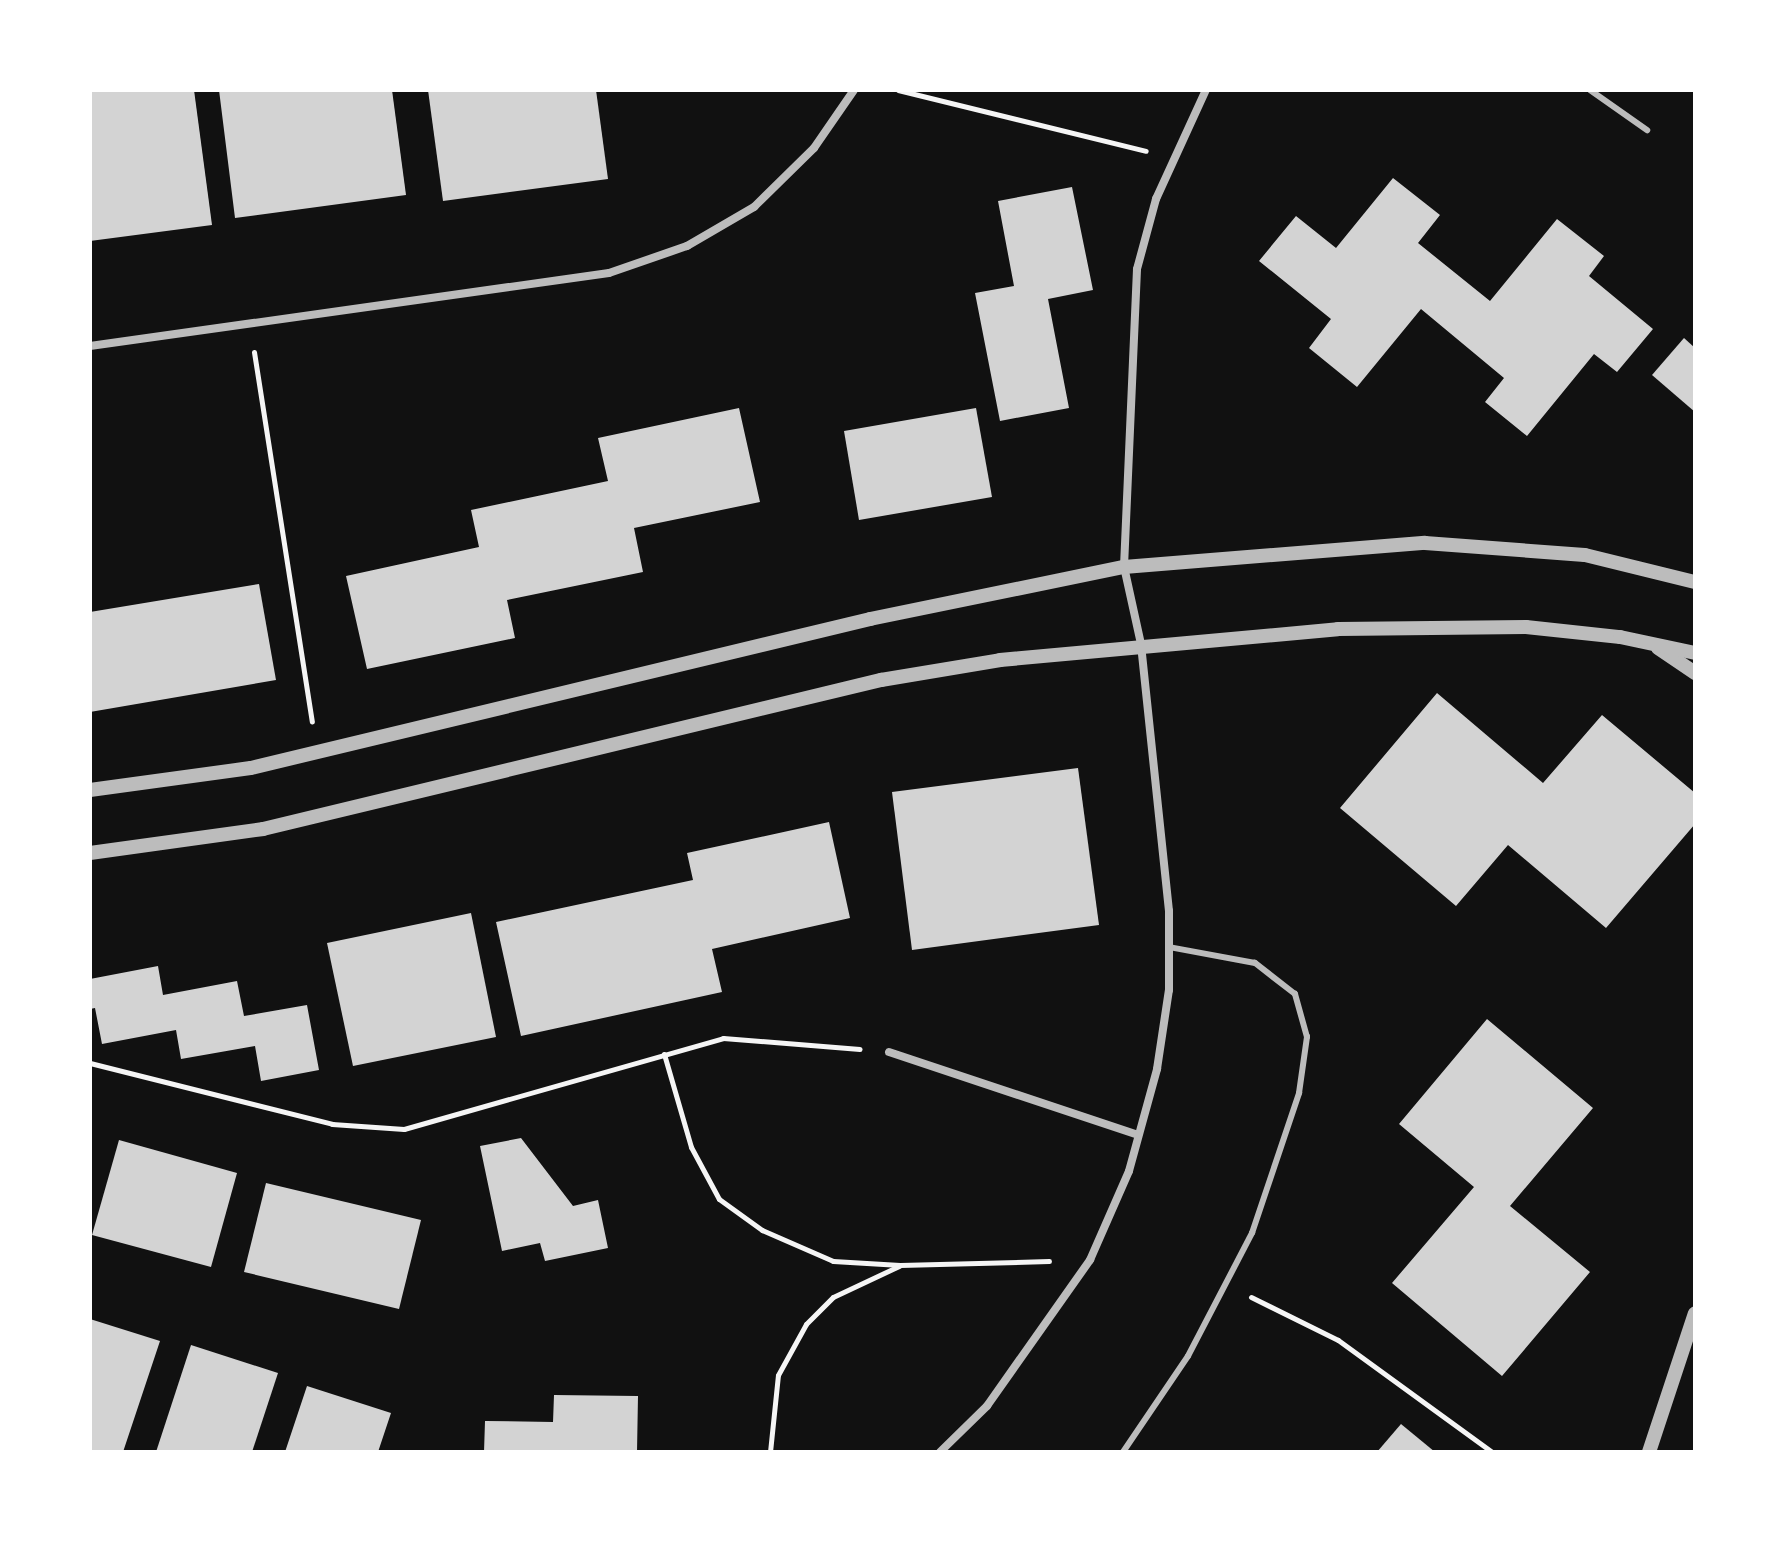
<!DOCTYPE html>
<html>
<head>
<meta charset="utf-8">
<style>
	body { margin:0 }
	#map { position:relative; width:1785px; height:1542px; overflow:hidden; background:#111; font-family:"Libre Baskerville",serif }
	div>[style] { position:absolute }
	.building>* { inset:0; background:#d3d3d3 }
	.path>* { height:5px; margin:-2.5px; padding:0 2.5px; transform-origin:2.5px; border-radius:2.5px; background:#f5f5f5 }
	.service>* { height:6px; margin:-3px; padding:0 3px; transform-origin:3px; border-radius:3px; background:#bcbcbc }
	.minor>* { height:8px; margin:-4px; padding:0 4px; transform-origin:4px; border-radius:4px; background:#bcbcbc }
	.tertiary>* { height:14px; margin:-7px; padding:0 7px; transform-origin:7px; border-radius:7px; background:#bcbcbc }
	span { translate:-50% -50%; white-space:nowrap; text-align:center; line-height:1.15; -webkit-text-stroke:7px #fff; paint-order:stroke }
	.frame { position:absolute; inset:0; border:92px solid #fff; pointer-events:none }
</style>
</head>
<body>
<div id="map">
	<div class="building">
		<i style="clip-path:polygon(90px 90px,194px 90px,212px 225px,90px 241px)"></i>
		<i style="clip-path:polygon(219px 90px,392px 90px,406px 195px,235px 218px)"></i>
		<i style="clip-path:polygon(428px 90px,596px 90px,608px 179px,443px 201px)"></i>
		<i style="clip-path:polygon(1393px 178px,1440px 215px,1418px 243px,1490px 301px,1557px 219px,1604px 256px,1589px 276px,1653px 329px,1617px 372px,1594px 354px,1527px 436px,1485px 402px,1504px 378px,1421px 309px,1357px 387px,1309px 348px,1331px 319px,1259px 261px,1296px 216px,1336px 248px)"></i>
		<i style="clip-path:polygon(1072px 187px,1093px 290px,1048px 299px,1069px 408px,1000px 421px,975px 293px,1014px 286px,998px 201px)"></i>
		<i style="clip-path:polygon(1684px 338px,1695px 348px,1695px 412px,1652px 375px)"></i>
		<i style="clip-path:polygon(739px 408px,760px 502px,634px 528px,643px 572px,507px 600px,515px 638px,367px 669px,346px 576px,479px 547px,471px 510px,608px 481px,598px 438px)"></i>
		<i style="clip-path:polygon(976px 408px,992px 497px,859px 520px,844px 431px)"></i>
		<i style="clip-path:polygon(259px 584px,276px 680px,90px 712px,90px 612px)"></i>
		<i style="clip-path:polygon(1437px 693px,1543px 783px,1602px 715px,1695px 793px,1695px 824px,1606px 928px,1508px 845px,1456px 906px,1340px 808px)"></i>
		<i style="clip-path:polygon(1078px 768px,1099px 925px,912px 950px,892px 792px)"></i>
		<i style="clip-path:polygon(829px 822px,850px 918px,712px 949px,722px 992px,521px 1036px,496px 922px,693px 880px,687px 853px)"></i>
		<i style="clip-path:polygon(471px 913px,496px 1037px,353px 1066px,327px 943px)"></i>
		<i style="clip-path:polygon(158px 966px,163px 995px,237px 981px,244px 1016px,307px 1005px,319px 1070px,261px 1081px,255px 1046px,181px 1059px,176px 1030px,102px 1044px,95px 1008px,90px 1009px,90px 979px)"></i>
		<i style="clip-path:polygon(1487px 1019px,1593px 1108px,1510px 1206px,1590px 1272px,1502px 1376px,1392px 1283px,1474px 1187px,1399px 1124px)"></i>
		<i style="clip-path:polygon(521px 1138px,573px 1206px,598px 1200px,608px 1248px,545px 1261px,540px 1243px,502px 1251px,480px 1146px)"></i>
		<i style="clip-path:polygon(119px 1140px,237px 1173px,211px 1267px,92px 1235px)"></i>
		<i style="clip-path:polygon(266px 1183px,421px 1220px,399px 1309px,244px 1272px)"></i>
		<i style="clip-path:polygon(90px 1319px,160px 1341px,123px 1452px,90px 1452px)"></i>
		<i style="clip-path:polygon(191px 1345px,278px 1373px,252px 1452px,156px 1452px)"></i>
		<i style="clip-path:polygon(307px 1386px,391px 1413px,378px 1452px,285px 1452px)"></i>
		<i style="clip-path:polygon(554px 1395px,638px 1396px,637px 1452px,484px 1452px,485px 1421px,553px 1422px)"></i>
		<i style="clip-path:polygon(1401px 1424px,1435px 1452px,1377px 1452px)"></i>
	</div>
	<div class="path">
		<i style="left:898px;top:90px;width:255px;rotate:13.8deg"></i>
		<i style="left:254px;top:352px;width:374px;rotate:81.1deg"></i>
		<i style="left:664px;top:1054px;width:97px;rotate:73.8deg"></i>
		<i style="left:691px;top:1147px;width:59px;rotate:61.7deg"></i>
		<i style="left:719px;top:1199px;width:53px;rotate:35.8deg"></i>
		<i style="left:762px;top:1230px;width:77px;rotate:23.6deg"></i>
		<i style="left:833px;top:1261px;width:67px;rotate:3.4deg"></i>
		<i style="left:900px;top:1265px;width:149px;rotate:-1.5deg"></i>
		<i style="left:90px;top:1063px;width:250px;rotate:14.1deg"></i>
		<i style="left:332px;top:1124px;width:72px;rotate:4deg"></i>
		<i style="left:404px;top:1129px;width:332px;rotate:-15.9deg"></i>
		<i style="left:723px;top:1038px;width:137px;rotate:4.6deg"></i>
		<i style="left:1251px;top:1297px;width:97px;rotate:26.3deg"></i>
		<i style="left:1338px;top:1340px;width:190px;rotate:36deg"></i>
		<i style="left:770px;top:1452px;width:77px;rotate:-84.1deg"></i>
		<i style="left:778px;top:1375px;width:58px;rotate:-61.2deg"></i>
		<i style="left:806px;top:1324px;width:38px;rotate:-45deg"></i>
		<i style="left:833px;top:1297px;width:73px;rotate:-25.2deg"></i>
	</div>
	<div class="service">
		<i style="left:1590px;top:90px;width:70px;rotate:35.1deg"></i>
		<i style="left:1123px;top:1452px;width:116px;rotate:-55.9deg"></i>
		<i style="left:1188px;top:1356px;width:139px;rotate:-62.5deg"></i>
		<i style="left:1252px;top:1233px;width:148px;rotate:-71.4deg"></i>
		<i style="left:1299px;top:1093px;width:57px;rotate:-81.9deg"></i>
		<i style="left:1307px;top:1037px;width:45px;rotate:-105.6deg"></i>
		<i style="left:1295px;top:994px;width:51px;rotate:-142.2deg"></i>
		<i style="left:1255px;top:963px;width:87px;rotate:-169.5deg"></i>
	</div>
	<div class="minor">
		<i style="left:90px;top:346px;width:524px;rotate:-8.01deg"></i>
		<i style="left:609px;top:273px;width:83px;rotate:-19.1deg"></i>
		<i style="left:687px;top:246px;width:78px;rotate:-30.2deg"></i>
		<i style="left:754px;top:207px;width:84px;rotate:-44.5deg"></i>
		<i style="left:814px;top:148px;width:70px;rotate:-55.4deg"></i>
		<i style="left:889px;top:1052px;width:262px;rotate:18.4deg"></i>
		<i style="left:940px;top:1452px;width:66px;rotate:-44.4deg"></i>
		<i style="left:987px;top:1406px;width:179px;rotate:-54.8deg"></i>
		<i style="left:1090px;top:1260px;width:97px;rotate:-66.3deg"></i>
		<i style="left:1129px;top:1171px;width:106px;rotate:-74.6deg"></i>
		<i style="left:1157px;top:1069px;width:80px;rotate:-81.4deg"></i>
		<i style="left:1169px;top:990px;width:79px;rotate:-90deg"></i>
		<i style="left:1169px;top:911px;width:268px;rotate:-96deg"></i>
		<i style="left:1141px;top:644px;width:79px;rotate:-102.4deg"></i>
		<i style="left:1124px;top:567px;width:298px;rotate:-87.5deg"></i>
		<i style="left:1137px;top:269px;width:73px;rotate:-74.8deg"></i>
		<i style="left:1156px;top:199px;width:120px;rotate:-65.4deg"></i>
	</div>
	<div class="tertiary">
		<i style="left:1658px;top:648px;width:45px;rotate:34deg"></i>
		<i style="left:90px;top:790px;width:162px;rotate:-7.8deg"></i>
		<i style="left:251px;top:768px;width:637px;rotate:-13.53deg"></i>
		<i style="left:870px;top:619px;width:259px;rotate:-11.6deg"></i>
		<i style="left:1124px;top:567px;width:302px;rotate:-4.6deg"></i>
		<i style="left:1425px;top:543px;width:160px;rotate:4.3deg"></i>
		<i style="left:1585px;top:555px;width:113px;rotate:13.8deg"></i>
		<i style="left:90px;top:853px;width:175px;rotate:-7.9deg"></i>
		<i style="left:263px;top:829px;width:636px;rotate:-13.56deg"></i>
		<i style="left:881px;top:680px;width:121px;rotate:-9.5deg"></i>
		<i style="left:1000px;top:660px;width:339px;rotate:-5.2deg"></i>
		<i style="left:1338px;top:629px;width:188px;rotate:-0.6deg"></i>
		<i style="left:1526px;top:627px;width:95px;rotate:6.1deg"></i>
		<i style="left:1620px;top:637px;width:77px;rotate:12deg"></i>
		<i style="left:1649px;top:1452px;width:146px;rotate:-71.7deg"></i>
	</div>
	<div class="frame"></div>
</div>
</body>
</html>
